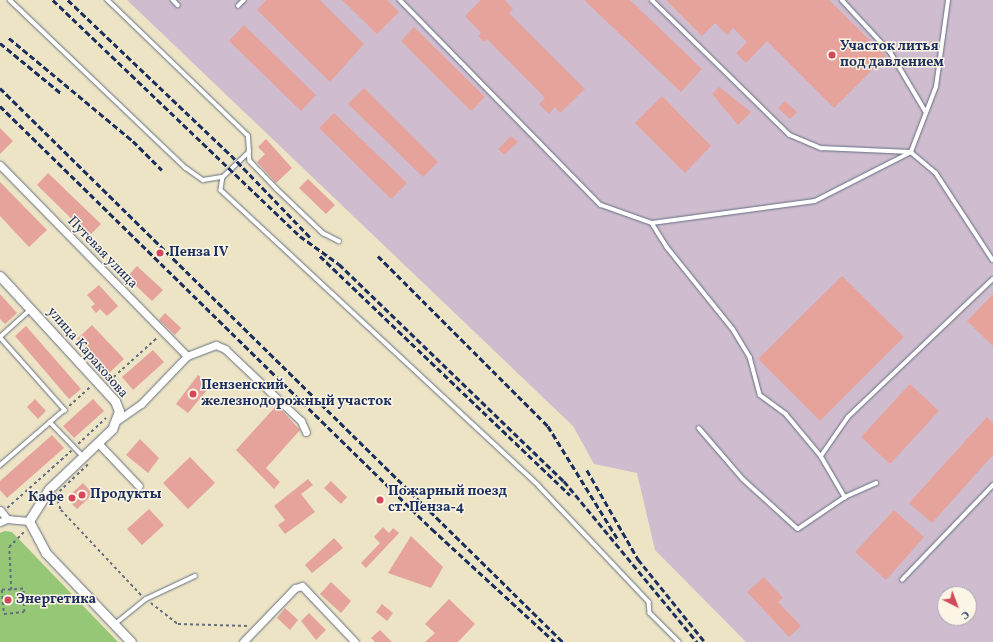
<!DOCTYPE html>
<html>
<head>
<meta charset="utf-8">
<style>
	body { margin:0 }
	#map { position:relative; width:993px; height:642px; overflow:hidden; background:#ece4c4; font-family:Vollkorn,serif }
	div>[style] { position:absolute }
	.industrial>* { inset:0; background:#cfbdcf }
	.green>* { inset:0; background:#96c776 }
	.building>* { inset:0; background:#e5a39c }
	.path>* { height:1.5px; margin-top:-0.75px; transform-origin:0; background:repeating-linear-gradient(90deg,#646e82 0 3px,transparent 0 6px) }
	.roads { filter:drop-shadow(0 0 1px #646e82) drop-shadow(0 0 1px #646e82) }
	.service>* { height:3.5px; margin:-1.75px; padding:0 1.75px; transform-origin:1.75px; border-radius:1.75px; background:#fff }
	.minor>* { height:7px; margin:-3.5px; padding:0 3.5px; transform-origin:3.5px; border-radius:3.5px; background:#fff }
	.secondary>* { height:9px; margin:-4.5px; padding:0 4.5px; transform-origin:4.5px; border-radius:4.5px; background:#fff }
	.rail>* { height:2.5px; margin-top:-1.25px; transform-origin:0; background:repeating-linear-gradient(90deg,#1b2f5e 0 6px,transparent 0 9px) }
	.dots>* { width:11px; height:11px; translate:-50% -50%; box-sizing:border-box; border:2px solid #fcf5e5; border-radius:50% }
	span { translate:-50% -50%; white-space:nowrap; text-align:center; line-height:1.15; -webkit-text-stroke:3px #fcf5e5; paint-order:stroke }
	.poi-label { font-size:14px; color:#1b2f5e; font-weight:700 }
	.left { translate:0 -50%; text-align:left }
	.right { translate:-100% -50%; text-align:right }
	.street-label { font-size:14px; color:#1b2f5e }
	.north { position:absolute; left:937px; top:586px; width:40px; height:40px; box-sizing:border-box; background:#fcf5e5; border:1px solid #a2a6af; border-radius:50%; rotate:138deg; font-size:11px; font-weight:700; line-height:16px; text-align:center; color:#1b2f5e }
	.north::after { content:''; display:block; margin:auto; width:14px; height:18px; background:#d1495b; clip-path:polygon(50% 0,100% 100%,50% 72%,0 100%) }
</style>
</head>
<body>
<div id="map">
	<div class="industrial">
		<i style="clip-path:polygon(evenodd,127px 0,993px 0,993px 642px,746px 642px,655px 550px,637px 473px,594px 464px,573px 426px,127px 0,945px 594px,969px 594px,969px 618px,945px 618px,945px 594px)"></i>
	</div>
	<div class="green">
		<i style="clip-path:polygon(5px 531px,12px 532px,118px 642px,0 642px,0 533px)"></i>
	</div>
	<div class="building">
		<i style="clip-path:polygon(266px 0,320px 0,364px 44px,330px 82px,257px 10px)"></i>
		<i style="clip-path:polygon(342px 0,387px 0,399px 12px,377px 34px)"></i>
		<i style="clip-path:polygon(481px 0,505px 0,513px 9px,509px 13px,585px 89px,560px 113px,555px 107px,549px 114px,539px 104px,545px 98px,487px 39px,484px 42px,478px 36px,481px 33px,465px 16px)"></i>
		<i style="clip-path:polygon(584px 0,630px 0,702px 69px,681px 92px)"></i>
		<i style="clip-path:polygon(666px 0,829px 0,886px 56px,834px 108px,767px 41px,746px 63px,736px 53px,747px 42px,733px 28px,727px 35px,715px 23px,702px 36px)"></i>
		<i style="clip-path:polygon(244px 25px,316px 95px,301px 111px,229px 41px)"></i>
		<i style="clip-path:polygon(414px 27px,485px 97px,471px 111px,401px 41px)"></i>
		<i style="clip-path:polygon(719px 87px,751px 112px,738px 125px,712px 94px)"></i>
		<i style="clip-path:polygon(364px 88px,438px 162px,423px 177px,348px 104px)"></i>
		<i style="clip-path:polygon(662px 96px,711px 146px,685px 173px,635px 123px)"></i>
		<i style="clip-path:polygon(785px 101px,797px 112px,790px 119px,778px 108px)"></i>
		<i style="clip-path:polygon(334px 113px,407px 183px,391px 199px,319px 128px)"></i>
		<i style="clip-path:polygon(0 128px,13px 141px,0 154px)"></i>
		<i style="clip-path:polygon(511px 136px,518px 142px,504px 155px,498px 149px)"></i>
		<i style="clip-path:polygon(266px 139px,292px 168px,276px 183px,257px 162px,265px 154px,258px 147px)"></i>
		<i style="clip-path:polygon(48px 173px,101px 224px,89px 236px,37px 185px)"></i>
		<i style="clip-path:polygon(308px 179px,335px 205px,326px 214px,299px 188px)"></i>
		<i style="clip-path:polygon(0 182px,47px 230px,29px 247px,0 216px)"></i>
		<i style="clip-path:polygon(137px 266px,163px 290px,152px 301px,127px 277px)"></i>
		<i style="clip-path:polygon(842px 276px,904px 337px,820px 421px,758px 359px)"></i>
		<i style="clip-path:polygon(99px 285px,118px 306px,107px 316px,100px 309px,96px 313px,91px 307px,95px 304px,87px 295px)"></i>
		<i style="clip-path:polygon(0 294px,17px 313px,5px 324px,0 319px)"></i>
		<i style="clip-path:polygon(993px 294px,993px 346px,967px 321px)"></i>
		<i style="clip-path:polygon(165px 313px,181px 328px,175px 335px,159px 320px)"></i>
		<i style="clip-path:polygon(92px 325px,124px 359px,109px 373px,77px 339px)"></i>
		<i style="clip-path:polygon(26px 326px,81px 389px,69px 399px,15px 336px)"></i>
		<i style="clip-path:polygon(153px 350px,164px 362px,133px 390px,122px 377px)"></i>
		<i style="clip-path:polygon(198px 375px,211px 385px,188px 413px,176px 404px)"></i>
		<i style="clip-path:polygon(910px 384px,939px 411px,890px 464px,861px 437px)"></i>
		<i style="clip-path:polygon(35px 399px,46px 411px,38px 419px,27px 407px)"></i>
		<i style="clip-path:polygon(93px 399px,104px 411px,74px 438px,63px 426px)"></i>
		<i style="clip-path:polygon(277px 405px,300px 430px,266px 468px,280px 482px,274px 489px,236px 450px)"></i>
		<i style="clip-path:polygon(987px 417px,993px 423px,993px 455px,932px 523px,909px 503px)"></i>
		<i style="clip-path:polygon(52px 435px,64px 448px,7px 498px,0 490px,0 481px)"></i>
		<i style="clip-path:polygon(140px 439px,159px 458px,148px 473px,126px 455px)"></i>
		<i style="clip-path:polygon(190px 457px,215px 483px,188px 509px,163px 483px)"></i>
		<i style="clip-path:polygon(308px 479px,313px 485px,301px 494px,315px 512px,285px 534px,278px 525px,285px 520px,274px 506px)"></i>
		<i style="clip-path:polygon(331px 481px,347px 497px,341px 504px,324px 488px)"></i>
		<i style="clip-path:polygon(83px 483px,93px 494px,77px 509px,69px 501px,74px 496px,72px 493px)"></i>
		<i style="clip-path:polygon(149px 509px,164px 525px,142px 545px,127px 529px)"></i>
		<i style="clip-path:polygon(894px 510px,924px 537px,886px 580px,855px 552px)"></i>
		<i style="clip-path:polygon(383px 527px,389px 533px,393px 528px,399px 533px,366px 568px,361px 563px,380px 543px,374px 537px)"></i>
		<i style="clip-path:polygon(411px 536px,443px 567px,431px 588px,388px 573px)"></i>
		<i style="clip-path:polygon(334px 538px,343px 548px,312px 573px,305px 565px)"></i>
		<i style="clip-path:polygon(764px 577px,783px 598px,778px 602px,801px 626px,789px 637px,747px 592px)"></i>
		<i style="clip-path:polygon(331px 582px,351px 601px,341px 613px,320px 594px)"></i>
		<i style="clip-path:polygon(449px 599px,475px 624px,458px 642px,425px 642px,435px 633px,425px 624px)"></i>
		<i style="clip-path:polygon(382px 604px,393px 613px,387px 621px,376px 612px)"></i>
		<i style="clip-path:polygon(285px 608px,298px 620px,290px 630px,277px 618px)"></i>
		<i style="clip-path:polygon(309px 613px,326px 630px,316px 640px,301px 621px)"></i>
		<i style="clip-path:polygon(380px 630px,392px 642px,375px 642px,371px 638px)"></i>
	</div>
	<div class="path">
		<i style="left:109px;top:381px;width:66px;rotate:-41.9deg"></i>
		<i style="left:69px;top:406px;width:28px;rotate:-42deg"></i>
		<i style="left:78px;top:444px;width:38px;rotate:-43deg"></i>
		<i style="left:88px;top:465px;width:44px;rotate:136.8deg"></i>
		<i style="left:56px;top:495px;width:16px;rotate:72deg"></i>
		<i style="left:61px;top:510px;width:117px;rotate:46.7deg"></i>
		<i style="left:7px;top:508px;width:86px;rotate:-41.7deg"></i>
		<i style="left:11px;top:590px;width:9px;rotate:180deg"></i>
		<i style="left:2px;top:590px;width:24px;rotate:85deg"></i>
		<i style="left:4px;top:614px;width:20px;rotate:-6deg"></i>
		<i style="left:24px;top:612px;width:23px;rotate:-92deg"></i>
		<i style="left:23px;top:589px;width:12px;rotate:175deg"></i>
		<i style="left:11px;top:590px;width:43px;rotate:-92.7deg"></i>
		<i style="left:9px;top:547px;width:23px;rotate:-45deg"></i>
		<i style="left:151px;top:603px;width:34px;rotate:38deg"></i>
		<i style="left:178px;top:624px;width:70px;rotate:1.6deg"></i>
	</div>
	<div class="roads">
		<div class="service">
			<i style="left:10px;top:0;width:243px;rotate:43.7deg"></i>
			<i style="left:186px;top:168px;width:21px;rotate:35deg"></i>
			<i style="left:203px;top:180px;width:20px;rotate:-9deg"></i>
			<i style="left:223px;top:177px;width:36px;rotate:-44deg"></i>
			<i style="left:249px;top:152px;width:16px;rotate:-94deg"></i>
			<i style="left:248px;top:136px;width:196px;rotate:-136deg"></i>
			<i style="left:173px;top:0;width:7px;rotate:45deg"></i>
			<i style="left:400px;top:0;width:287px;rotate:45.6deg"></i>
			<i style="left:601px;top:205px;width:54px;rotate:19.4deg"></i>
			<i style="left:652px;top:223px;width:164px;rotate:-7.7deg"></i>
			<i style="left:815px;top:201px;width:108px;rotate:-27deg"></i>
			<i style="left:911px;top:152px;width:70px;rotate:-69deg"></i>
			<i style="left:936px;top:87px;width:88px;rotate:-82.1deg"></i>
			<i style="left:652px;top:0;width:193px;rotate:44.4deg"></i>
			<i style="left:790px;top:135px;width:34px;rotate:23deg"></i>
			<i style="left:821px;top:148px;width:90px;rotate:2.5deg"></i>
			<i style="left:911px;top:152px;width:33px;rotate:40deg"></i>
			<i style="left:936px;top:173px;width:104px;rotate:56.8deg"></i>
			<i style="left:842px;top:0;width:72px;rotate:47.2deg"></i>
			<i style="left:891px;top:53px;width:69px;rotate:59.3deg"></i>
			<i style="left:238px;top:6px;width:8px;rotate:-45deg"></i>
			<i style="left:249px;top:152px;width:9px;rotate:84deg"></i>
			<i style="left:250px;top:161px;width:39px;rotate:46deg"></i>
			<i style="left:277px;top:189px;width:64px;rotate:43.7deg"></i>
			<i style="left:323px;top:233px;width:18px;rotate:27deg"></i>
			<i style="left:223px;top:177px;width:13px;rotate:99deg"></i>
			<i style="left:221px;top:190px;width:434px;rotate:42.9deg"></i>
			<i style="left:539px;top:486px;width:160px;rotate:46.5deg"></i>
			<i style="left:649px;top:602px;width:11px;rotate:85deg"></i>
			<i style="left:650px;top:613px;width:41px;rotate:45deg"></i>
			<i style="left:652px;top:223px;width:28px;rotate:58deg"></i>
			<i style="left:667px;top:247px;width:105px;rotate:51.2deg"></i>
			<i style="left:733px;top:329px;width:33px;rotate:59deg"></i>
			<i style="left:750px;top:357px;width:39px;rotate:75deg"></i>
			<i style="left:760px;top:395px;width:32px;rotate:36deg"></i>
			<i style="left:786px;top:414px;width:55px;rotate:50.2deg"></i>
			<i style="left:821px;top:456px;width:48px;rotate:59.7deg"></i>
			<i style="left:0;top:337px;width:98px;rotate:48.3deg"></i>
			<i style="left:65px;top:410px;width:86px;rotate:139.3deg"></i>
			<i style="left:0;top:337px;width:40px;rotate:-42deg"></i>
			<i style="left:50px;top:422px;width:47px;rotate:45.9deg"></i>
			<i style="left:699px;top:428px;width:67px;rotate:49.2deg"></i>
			<i style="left:743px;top:479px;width:74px;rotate:42.3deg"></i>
			<i style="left:798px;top:529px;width:57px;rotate:-34.2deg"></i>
			<i style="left:845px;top:497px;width:34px;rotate:-24deg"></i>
			<i style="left:821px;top:456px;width:47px;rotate:-55.3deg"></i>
			<i style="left:848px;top:417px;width:200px;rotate:-43.6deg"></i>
			<i style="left:902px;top:580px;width:132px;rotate:-46.2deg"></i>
			<i style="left:115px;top:624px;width:40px;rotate:-39deg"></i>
			<i style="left:146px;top:599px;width:54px;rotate:-25.1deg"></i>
		</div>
		<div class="minor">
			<i style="left:0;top:165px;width:267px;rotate:45.6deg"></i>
			<i style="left:118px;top:420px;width:28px;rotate:-35deg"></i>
			<i style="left:141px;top:404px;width:66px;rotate:-46.2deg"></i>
			<i style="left:187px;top:356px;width:31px;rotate:-21deg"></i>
			<i style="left:216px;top:345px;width:10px;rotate:24deg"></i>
			<i style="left:225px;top:349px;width:105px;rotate:43.5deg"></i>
			<i style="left:301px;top:421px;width:12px;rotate:66deg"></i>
			<i style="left:98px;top:443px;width:59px;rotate:46.4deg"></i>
			<i style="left:0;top:510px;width:11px;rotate:52deg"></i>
			<i style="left:0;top:522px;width:8px;rotate:-23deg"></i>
			<i style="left:7px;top:519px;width:22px;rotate:5deg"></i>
			<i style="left:243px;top:642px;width:75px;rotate:-46.1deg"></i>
			<i style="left:295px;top:588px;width:7px;rotate:-16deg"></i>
			<i style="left:302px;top:586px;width:77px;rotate:46.6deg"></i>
		</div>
		<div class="secondary">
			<i style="left:0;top:276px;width:170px;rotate:47.4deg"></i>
			<i style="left:115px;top:401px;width:11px;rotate:68deg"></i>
			<i style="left:119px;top:411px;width:19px;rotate:111deg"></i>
			<i style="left:112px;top:429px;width:87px;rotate:136.4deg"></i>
			<i style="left:49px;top:489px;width:38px;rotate:122deg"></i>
			<i style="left:29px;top:521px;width:36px;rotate:62deg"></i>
			<i style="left:46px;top:553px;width:123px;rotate:46.3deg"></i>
		</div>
	</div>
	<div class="rail">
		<i style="left:53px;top:0;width:342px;rotate:43.7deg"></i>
		<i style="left:300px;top:236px;width:48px;rotate:35.7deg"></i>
		<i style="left:339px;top:264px;width:313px;rotate:44deg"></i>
		<i style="left:564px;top:481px;width:209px;rotate:50.4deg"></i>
		<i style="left:68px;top:0;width:225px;rotate:43.6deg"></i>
		<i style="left:231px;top:155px;width:114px;rotate:46.1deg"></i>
		<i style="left:9px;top:38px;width:161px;rotate:39.7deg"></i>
		<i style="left:133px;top:141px;width:41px;rotate:45deg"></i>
		<i style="left:0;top:43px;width:80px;rotate:39.4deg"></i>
		<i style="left:0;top:88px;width:790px;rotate:44.54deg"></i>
		<i style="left:0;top:106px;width:605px;rotate:44.4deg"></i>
		<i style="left:432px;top:529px;width:167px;rotate:42.6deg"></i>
		<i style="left:320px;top:256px;width:346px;rotate:43.7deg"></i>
		<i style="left:378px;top:256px;width:240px;rotate:45deg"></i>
		<i style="left:548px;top:426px;width:135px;rotate:58.3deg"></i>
		<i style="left:587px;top:470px;width:103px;rotate:60.2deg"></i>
		<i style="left:638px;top:559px;width:107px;rotate:51.1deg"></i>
	</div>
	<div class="dots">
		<i style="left:832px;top:55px;background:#d1495b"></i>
		<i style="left:160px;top:253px;background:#d1495b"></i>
		<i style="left:193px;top:394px;background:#d1495b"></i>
		<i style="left:82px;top:495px;background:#d1495b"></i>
		<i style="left:72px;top:498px;background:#d1495b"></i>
		<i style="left:380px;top:500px;background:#d1495b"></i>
		<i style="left:8px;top:600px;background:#d1495b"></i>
	</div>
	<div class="poi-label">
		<span class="left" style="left:840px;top:55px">Участок литья<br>под давлением</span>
		<span class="left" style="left:169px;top:253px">Пенза IV</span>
		<span class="left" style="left:201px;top:394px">Пензенский<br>железнодорожный участок</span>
		<span class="left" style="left:388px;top:500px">Пожарный поезд<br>ст. Пенза-4</span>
		<span class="left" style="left:90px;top:495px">Продукты</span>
		<span class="right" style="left:64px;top:498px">Кафе</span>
		<span class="left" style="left:16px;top:600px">Энергетика</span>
	</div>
	<div class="street-label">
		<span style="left:102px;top:253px;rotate:46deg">Путевая улица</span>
		<span style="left:87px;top:353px;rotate:49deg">улица Каракозова</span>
	</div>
	<div class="north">С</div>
</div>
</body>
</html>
